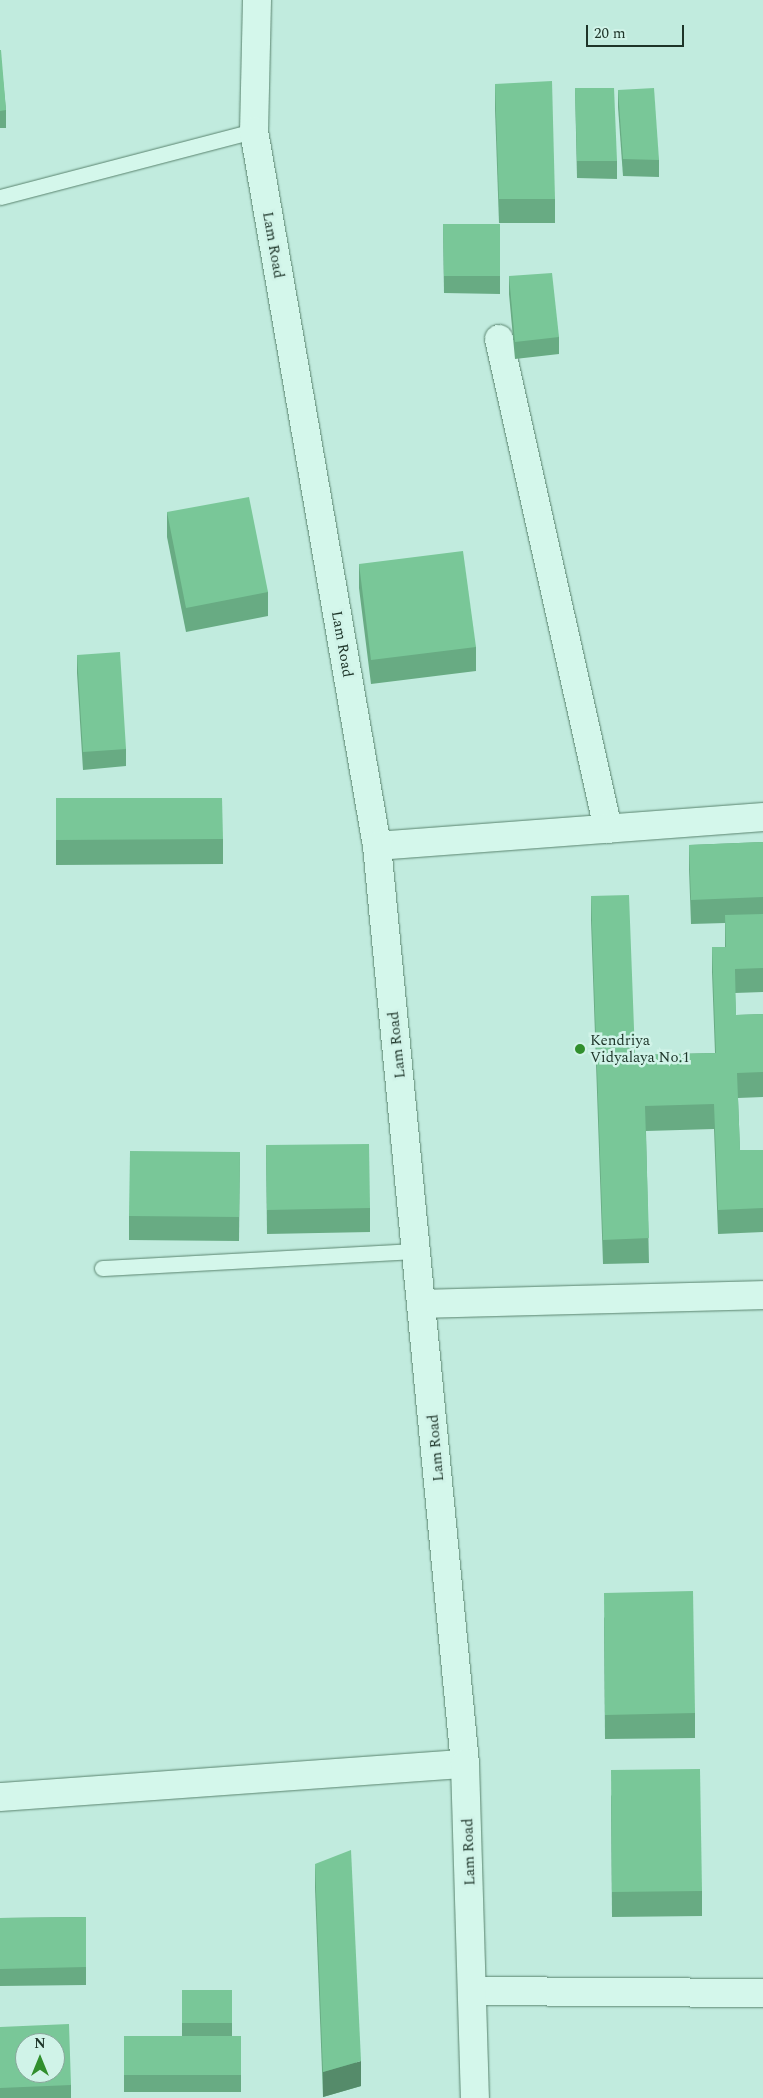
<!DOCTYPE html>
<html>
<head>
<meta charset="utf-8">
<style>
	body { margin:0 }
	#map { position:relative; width:763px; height:2098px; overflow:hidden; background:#c1ebde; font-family:Spectral,serif }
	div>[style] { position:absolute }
	.roads { filter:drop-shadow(0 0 1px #5a846f) drop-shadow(0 0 1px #5a846f) }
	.lane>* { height:15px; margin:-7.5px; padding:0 7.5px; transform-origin:7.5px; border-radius:7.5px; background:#d4f7eb }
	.street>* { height:28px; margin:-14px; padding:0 14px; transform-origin:14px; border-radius:14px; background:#d4f7eb }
	.secondary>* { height:28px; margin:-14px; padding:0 14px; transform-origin:14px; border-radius:14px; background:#d4f7eb }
	.wall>* { inset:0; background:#68ab83 }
	.shaded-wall>* { inset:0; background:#558b6a }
	.building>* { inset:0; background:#79c798 }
	.dots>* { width:14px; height:14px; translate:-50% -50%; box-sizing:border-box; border:2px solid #d0f3e8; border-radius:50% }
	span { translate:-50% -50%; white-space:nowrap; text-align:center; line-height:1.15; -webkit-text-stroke:5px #d0f3e8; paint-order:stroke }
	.street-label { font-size:15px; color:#1d3428 }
	.poi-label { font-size:15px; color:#1d3428 }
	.left { translate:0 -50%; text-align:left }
	.north { position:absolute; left:15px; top:2033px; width:50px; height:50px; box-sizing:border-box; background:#d0f3e8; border:1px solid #88a79b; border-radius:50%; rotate:0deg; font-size:14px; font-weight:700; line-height:20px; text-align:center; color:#1d3428 }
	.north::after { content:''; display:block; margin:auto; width:18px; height:22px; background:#308f2d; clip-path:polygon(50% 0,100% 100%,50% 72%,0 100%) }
	.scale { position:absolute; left:586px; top:25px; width:98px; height:22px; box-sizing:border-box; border:2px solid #1d3428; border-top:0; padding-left:6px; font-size:15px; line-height:18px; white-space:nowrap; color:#1d3428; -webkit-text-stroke:4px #d0f3e8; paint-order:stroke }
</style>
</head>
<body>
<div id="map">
	<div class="roads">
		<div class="lane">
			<i style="left:0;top:197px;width:262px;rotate:-14.6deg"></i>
			<i style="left:102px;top:1268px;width:315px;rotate:-3.1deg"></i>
		</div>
		<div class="street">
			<i style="left:499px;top:339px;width:502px;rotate:77.46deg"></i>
			<i style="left:377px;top:846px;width:387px;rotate:-4.3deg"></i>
			<i style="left:423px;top:1304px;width:340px;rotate:-1.5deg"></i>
			<i style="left:0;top:1797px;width:466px;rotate:-4.1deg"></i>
			<i style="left:474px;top:1991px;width:289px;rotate:0.4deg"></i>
		</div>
		<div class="secondary">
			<i style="left:257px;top:0;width:131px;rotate:91.3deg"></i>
			<i style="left:254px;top:131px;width:726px;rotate:80.24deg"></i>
			<i style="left:377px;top:846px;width:922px;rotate:84.52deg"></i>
			<i style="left:465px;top:1764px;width:334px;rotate:88.3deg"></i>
		</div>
	</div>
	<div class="wall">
		<i style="clip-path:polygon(0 50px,6px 110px,6px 128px,0 128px)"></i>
		<i style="clip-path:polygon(495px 84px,555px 199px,555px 223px,499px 223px,495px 109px)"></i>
		<i style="clip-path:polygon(575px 88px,617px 161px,617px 179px,577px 178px)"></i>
		<i style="clip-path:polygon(618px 90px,659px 160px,659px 177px,623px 176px,618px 107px)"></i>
		<i style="clip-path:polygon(443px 224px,500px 224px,500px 294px,444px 293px)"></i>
		<i style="clip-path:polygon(509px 276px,559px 337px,559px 354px,515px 359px,509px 294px)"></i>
		<i style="clip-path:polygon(167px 512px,268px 592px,268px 616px,186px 632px,167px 537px)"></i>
		<i style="clip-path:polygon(359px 564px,476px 647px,476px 671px,371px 684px,359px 588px)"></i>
		<i style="clip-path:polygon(77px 655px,126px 749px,126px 766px,83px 770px,77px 673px)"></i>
		<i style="clip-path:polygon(56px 798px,223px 839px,223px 864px,56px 865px)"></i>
		<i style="clip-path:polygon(763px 842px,763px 992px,735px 993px,736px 1015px,763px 1014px,763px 1097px,738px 1098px,740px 1150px,763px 1150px,763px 1232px,718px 1234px,714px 1129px,646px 1131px,649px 1263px,603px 1264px,591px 920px,591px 896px,635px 1055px,715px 1053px,712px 972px,712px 947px,725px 947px,725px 923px,691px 924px,689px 869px,689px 845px)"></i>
		<i style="clip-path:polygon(266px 1145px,370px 1208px,370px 1232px,267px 1234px)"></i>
		<i style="clip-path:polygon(240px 1152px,239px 1241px,129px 1240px,129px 1216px)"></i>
		<i style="clip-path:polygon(604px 1617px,695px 1713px,695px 1738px,605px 1739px)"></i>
		<i style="clip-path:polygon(611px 1795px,702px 1891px,702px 1916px,612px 1917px)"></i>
		<i style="clip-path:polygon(315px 1864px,361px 2086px,323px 2097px,315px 1888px)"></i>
		<i style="clip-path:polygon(86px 1917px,86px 1985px,0 1986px,0 1918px)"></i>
		<i style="clip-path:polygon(182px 1990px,232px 1990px,232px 2036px,241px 2036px,241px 2092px,124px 2092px,124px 2036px,182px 2036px)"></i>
		<i style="clip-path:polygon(0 2027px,71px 2085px,71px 2098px,0 2098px)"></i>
	</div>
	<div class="shaded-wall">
		<i style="clip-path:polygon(361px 2061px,361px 2086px,323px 2097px,323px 2072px)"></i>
	</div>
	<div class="building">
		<i style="clip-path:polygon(0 50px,1px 50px,6px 110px,0 111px)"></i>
		<i style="clip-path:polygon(552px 81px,555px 199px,499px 199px,495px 84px)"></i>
		<i style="clip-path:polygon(575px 88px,614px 88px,617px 161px,577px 161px)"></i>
		<i style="clip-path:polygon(654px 88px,659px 160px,623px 159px,618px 90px)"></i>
		<i style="clip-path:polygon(443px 224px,500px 224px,500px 276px,444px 276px)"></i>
		<i style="clip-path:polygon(552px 273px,559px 337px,515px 342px,509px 276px)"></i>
		<i style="clip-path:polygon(249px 497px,268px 592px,186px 608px,167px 512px)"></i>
		<i style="clip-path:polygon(463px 551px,476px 647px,371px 660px,359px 564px)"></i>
		<i style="clip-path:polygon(120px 652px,126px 749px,83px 752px,77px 655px)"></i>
		<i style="clip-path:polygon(56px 798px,222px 798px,223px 839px,56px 840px)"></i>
		<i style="clip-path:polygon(763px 842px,763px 897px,691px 900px,689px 845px)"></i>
		<i style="clip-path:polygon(629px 895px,635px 1055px,716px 1053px,712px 947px,726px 947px,725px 915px,763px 914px,763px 968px,735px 969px,736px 1015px,763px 1014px,763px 1072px,737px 1073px,740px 1150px,763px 1150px,763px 1208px,718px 1210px,714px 1104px,645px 1106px,649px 1238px,603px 1240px,591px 896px)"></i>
		<i style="clip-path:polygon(369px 1144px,370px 1208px,267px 1210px,266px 1145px)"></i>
		<i style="clip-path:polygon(130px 1151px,240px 1152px,239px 1217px,129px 1216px)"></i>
		<i style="clip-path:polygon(693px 1591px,695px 1713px,605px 1715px,604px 1593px)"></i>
		<i style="clip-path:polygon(700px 1769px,702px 1891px,612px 1892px,611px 1770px)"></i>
		<i style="clip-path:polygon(351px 1850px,361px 2061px,323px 2072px,315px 1864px)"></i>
		<i style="clip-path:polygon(86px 1917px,86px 1967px,0 1969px,0 1918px)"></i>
		<i style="clip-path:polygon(182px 1990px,232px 1990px,232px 2023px,182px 2023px)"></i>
		<i style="clip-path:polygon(evenodd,69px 2024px,71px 2085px,0 2088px,0 2027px,69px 2024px,25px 2043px,55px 2043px,55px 2073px,25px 2073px,25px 2043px)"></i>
		<i style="clip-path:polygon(124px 2036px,241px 2036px,241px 2075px,124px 2075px)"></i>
	</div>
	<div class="dots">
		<i style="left:580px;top:1049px;background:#308f2d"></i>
	</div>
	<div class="street-label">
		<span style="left:273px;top:245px;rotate:80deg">Lam Road</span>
		<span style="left:342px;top:644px;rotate:80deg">Lam Road</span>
		<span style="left:397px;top:1045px;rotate:-96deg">Lam Road</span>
		<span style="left:436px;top:1448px;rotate:-95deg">Lam Road</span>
		<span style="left:469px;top:1852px;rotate:-92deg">Lam Road</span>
	</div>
	<div class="poi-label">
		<span class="left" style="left:590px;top:1049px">Kendriya<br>Vidyalaya No.1</span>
	</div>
	<div class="north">N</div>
	<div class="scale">20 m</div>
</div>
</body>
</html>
